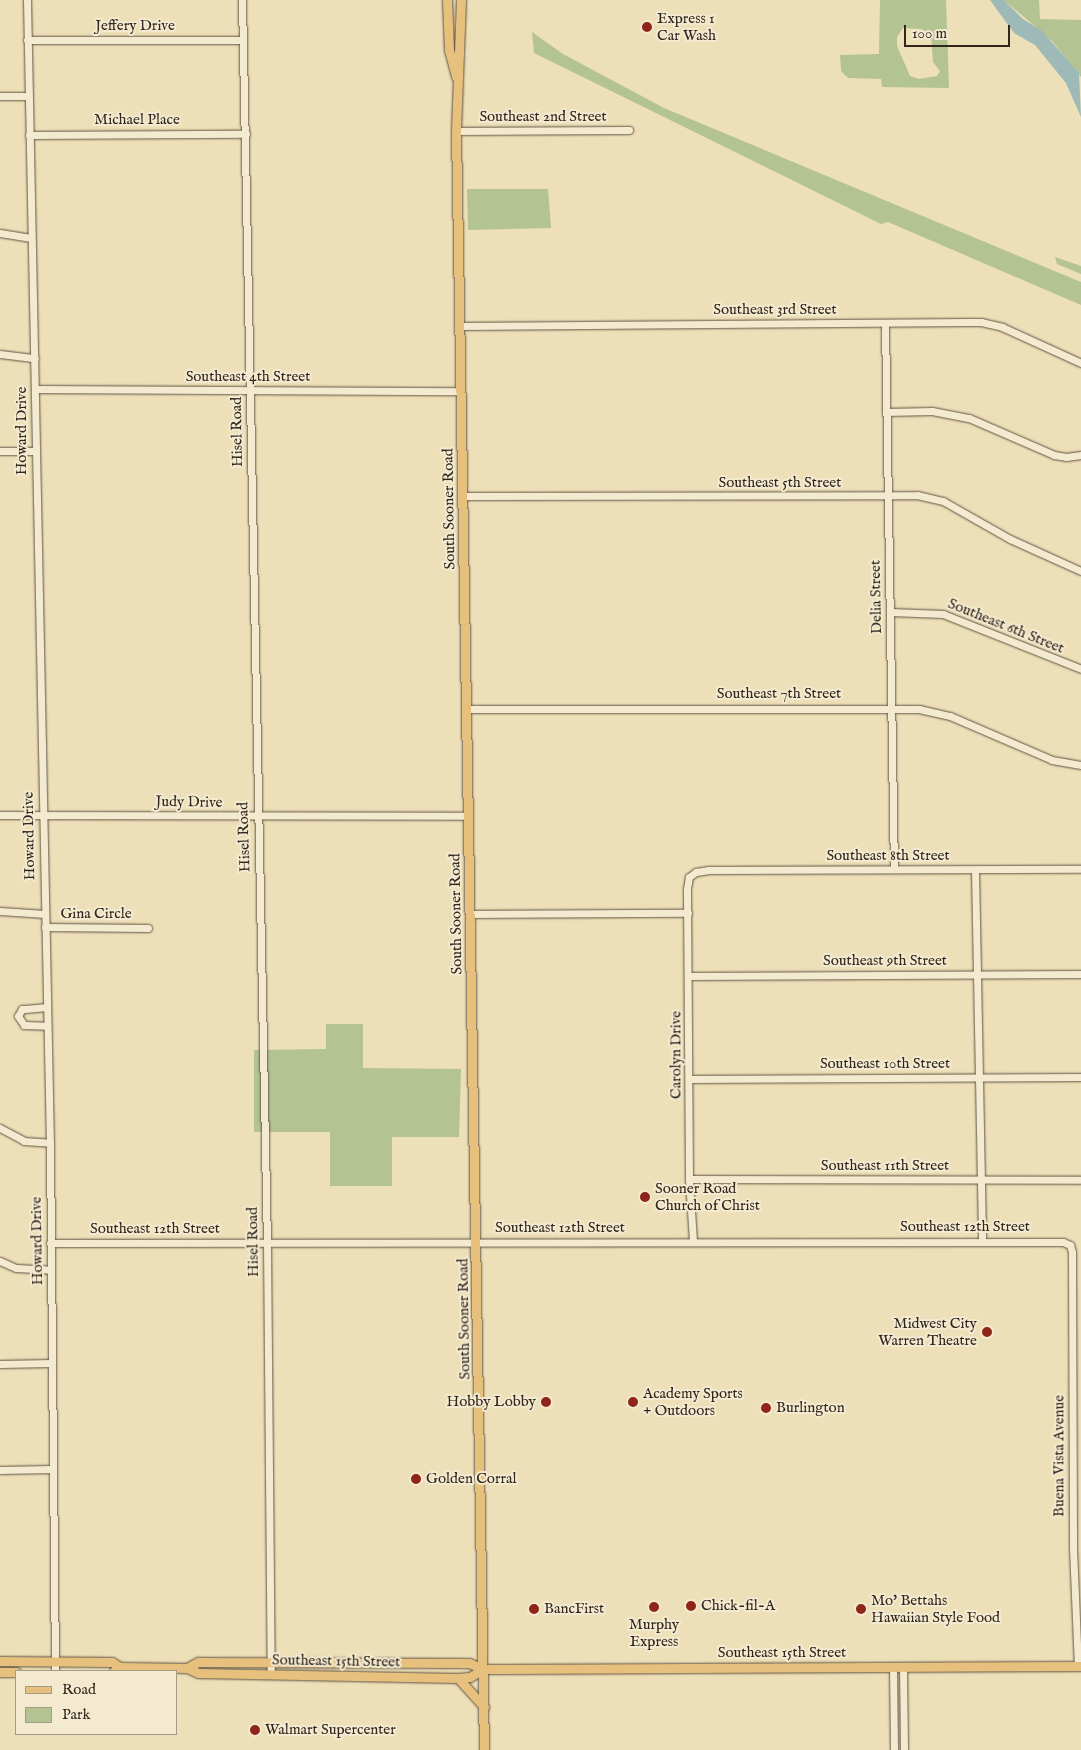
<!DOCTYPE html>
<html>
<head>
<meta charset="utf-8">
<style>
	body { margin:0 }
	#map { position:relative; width:1081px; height:1750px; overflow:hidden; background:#eddfb7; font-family:"IM FELL English",serif }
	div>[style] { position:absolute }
	.green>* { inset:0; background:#b3c392 }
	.water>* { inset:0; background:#9dbab8 }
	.roads { filter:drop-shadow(0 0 1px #605444) drop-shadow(0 0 1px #605444) }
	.minor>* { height:7px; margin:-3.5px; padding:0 3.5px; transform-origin:3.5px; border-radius:3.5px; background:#f3ead0 }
	.major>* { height:9px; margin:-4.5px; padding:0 4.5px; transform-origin:4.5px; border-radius:4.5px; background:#e6c07c }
	.dots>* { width:14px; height:14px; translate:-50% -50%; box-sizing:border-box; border:2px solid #f3ead0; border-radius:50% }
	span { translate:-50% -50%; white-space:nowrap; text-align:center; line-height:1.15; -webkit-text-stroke:4px #f3ead0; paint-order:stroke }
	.poi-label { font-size:15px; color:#31261d }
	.left { translate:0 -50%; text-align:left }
	.right { translate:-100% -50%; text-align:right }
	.street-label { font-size:15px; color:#31261d }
	.legend { position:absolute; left:15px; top:1670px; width:162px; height:65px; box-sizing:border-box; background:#f3ead0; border:1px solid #a59c88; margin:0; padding:6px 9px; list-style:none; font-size:15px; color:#31261d }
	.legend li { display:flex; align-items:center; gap:10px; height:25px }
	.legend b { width:25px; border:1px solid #a59c88 }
	.scale { position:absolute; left:904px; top:25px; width:106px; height:22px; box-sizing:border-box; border:2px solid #31261d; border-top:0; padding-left:6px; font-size:15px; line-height:18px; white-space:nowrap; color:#31261d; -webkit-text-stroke:4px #f3ead0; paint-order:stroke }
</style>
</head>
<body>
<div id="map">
	<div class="green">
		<i style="clip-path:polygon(evenodd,880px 0,946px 0,949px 88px,882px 87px,881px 79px,848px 78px,841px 71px,840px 55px,879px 54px,880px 0,903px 28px,921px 29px,931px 34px,933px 62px,940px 71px,937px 76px,919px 79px,910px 76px,897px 46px,897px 37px,903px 28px)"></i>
		<i style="clip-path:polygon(1004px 0,1039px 0,1040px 19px,1081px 20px,1081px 77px,1052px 41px)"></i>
		<i style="clip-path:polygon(532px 32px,563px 54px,664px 108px,1081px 282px,1081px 305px,888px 222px,881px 224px,534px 53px)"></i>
		<i style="clip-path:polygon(467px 189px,548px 189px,551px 228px,468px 230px)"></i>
		<i style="clip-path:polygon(1055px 257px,1081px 266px,1081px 274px,1057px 264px)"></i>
		<i style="clip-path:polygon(326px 1024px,363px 1024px,363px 1068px,461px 1069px,459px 1137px,392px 1137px,392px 1186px,330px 1186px,330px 1132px,254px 1132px,254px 1050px,326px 1049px)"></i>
	</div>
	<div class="water">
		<i style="clip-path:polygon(990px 0,1004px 0,1023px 19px,1042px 31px,1079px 73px,1081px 117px,1066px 83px,1035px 45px,1014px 33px)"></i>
	</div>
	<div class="roads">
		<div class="minor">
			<i style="left:27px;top:0;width:1143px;rotate:88.85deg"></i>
			<i style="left:50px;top:1143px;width:528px;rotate:89.46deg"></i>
			<i style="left:242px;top:0;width:1243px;rotate:88.85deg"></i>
			<i style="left:267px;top:1243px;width:430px;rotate:89.5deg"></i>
			<i style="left:27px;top:40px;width:215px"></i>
			<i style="left:0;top:96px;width:28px"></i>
			<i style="left:456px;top:131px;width:173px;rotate:-0.3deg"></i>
			<i style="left:29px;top:135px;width:217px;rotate:-0.3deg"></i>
			<i style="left:0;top:233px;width:30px;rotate:9deg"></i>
			<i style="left:885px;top:323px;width:546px;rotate:89.06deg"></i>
			<i style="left:460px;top:326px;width:521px;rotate:-0.44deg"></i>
			<i style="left:981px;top:322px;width:22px;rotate:13deg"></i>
			<i style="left:1002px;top:327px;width:87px;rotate:24.5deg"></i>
			<i style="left:0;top:354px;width:35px;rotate:7deg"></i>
			<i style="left:36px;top:389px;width:425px;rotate:0.3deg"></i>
			<i style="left:886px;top:412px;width:46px;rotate:-1.2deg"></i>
			<i style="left:932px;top:411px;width:38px;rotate:11deg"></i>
			<i style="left:969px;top:418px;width:93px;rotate:23.5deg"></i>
			<i style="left:1054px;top:455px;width:12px;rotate:9deg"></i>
			<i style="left:1066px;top:457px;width:15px;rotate:-8deg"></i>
			<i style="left:0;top:451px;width:35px"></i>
			<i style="left:462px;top:496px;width:455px;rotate:-0.1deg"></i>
			<i style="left:917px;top:495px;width:27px;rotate:13deg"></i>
			<i style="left:943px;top:501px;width:77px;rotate:29.6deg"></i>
			<i style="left:1010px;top:539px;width:78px;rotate:24.3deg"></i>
			<i style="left:890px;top:612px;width:53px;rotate:2.2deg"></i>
			<i style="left:943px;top:614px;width:149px;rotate:21.7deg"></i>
			<i style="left:467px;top:709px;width:452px"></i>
			<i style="left:919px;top:709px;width:32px;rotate:13deg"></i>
			<i style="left:950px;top:716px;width:111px;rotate:23.3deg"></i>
			<i style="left:1052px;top:760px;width:29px;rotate:10deg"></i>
			<i style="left:0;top:815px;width:469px;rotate:0.1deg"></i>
			<i style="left:975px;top:870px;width:371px;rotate:88.9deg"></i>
			<i style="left:0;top:911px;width:45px;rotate:3.8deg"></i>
			<i style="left:470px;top:914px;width:218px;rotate:-0.3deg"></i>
			<i style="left:45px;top:927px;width:103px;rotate:0.6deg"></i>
			<i style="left:690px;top:976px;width:391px;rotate:-0.3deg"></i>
			<i style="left:47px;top:1007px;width:25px;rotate:175deg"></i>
			<i style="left:22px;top:1009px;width:8px;rotate:120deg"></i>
			<i style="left:18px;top:1016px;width:11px;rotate:56deg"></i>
			<i style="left:24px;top:1025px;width:23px;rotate:2deg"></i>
			<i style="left:689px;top:1079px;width:392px;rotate:-0.3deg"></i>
			<i style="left:0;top:1128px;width:27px;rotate:28deg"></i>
			<i style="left:24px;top:1141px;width:26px;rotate:4deg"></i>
			<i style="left:689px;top:1179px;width:392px;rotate:0.1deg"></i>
			<i style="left:693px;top:1241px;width:62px;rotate:-93.7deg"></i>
			<i style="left:689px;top:1179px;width:290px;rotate:-90.4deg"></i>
			<i style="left:687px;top:889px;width:12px;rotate:-81deg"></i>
			<i style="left:689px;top:877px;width:9px;rotate:-36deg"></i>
			<i style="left:696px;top:872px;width:13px;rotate:-9deg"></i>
			<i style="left:709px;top:870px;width:372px;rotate:-0.2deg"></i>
			<i style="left:50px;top:1243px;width:1013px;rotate:-0.06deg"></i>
			<i style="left:1063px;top:1242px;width:8px;rotate:23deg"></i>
			<i style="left:1070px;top:1245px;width:7px;rotate:74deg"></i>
			<i style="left:1072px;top:1252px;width:296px;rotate:89.8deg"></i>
			<i style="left:1073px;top:1548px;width:118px;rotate:87.6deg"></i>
			<i style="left:0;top:1261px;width:17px;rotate:24deg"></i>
			<i style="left:16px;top:1268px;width:35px;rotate:3deg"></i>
			<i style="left:0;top:1364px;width:52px;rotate:-1.1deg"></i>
			<i style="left:0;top:1470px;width:52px;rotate:-1.1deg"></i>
			<i style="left:893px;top:1667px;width:83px;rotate:89.3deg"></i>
			<i style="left:903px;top:1667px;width:83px;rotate:89.3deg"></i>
		</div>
		<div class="major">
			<i style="left:447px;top:0;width:50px;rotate:87.7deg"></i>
			<i style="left:449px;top:50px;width:28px;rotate:75deg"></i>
			<i style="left:461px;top:0;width:131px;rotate:92.2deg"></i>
			<i style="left:456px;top:131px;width:1619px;rotate:89.01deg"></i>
			<i style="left:0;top:1661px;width:112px;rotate:0.5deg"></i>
			<i style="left:112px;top:1662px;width:9px;rotate:32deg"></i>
			<i style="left:187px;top:1668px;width:13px;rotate:-29deg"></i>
			<i style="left:198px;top:1662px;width:271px;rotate:0.2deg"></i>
			<i style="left:469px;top:1663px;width:15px;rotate:23deg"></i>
			<i style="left:483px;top:1669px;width:598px;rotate:-0.29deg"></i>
			<i style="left:114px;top:1671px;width:7px;rotate:-34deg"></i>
			<i style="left:120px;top:1667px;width:67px;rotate:0.9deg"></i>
			<i style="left:187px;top:1668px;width:12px;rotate:24deg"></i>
			<i style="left:198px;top:1673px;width:260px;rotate:1.1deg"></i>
			<i style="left:458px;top:1678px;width:12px;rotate:-5deg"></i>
			<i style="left:470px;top:1677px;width:15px;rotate:-32deg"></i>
			<i style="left:0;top:1672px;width:16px"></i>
			<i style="left:458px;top:1678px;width:39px;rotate:48deg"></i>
		</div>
	</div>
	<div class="dots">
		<i style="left:647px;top:27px;background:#8f2418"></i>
		<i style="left:645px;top:1197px;background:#8f2418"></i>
		<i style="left:987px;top:1332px;background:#8f2418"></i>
		<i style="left:546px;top:1402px;background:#8f2418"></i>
		<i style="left:633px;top:1402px;background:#8f2418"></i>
		<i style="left:766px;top:1408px;background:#8f2418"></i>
		<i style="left:416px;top:1479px;background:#8f2418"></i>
		<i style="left:691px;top:1606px;background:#8f2418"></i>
		<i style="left:654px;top:1607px;background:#8f2418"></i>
		<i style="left:534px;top:1609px;background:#8f2418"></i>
		<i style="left:861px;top:1609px;background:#8f2418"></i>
		<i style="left:255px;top:1730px;background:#8f2418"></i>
	</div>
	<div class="poi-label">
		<span class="left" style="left:657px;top:27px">Express 1<br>Car Wash</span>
		<span class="left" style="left:655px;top:1197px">Sooner Road<br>Church of Christ</span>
		<span class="right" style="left:977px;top:1332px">Midwest City<br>Warren Theatre</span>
		<span class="left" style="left:643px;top:1402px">Academy Sports<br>+ Outdoors</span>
		<span class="right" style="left:536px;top:1402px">Hobby Lobby</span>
		<span class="left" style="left:776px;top:1408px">Burlington</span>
		<span class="left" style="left:426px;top:1479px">Golden Corral</span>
		<span class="left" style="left:871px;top:1609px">Mo' Bettahs<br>Hawaiian Style Food</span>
		<span class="left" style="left:701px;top:1606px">Chick-fil-A</span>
		<span class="left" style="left:544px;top:1609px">BancFirst</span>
		<span style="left:654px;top:1633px">Murphy<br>Express</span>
		<span class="left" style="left:265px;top:1730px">Walmart Supercenter</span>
	</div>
	<div class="street-label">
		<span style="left:135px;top:26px">Jeffery Drive</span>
		<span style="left:543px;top:117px">Southeast 2nd Street</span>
		<span style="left:137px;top:120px">Michael Place</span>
		<span style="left:775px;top:310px">Southeast 3rd Street</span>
		<span style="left:248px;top:377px">Southeast 4th Street</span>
		<span style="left:22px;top:431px;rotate:-90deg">Howard Drive</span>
		<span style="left:237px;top:432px;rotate:-91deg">Hisel Road</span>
		<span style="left:780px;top:483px">Southeast 5th Street</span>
		<span style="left:449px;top:509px;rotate:-91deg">South Sooner Road</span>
		<span style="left:876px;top:597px;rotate:-91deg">Delia Street</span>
		<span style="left:1006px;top:626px;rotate:22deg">Southeast 6th Street</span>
		<span style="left:779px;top:694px">Southeast 7th Street</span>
		<span style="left:189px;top:802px;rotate:1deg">Judy Drive</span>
		<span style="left:29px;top:836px;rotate:-91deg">Howard Drive</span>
		<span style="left:244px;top:837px;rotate:-92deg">Hisel Road</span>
		<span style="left:888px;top:856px">Southeast 8th Street</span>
		<span style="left:96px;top:914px">Gina Circle</span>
		<span style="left:456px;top:914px;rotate:-91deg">South Sooner Road</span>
		<span style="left:885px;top:961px">Southeast 9th Street</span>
		<span style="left:676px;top:1055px;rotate:-90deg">Carolyn Drive</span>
		<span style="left:885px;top:1064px">Southeast 10th Street</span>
		<span style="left:885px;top:1166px">Southeast 11th Street</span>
		<span style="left:965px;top:1227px">Southeast 12th Street</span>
		<span style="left:560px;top:1228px">Southeast 12th Street</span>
		<span style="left:155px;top:1229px">Southeast 12th Street</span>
		<span style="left:37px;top:1241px;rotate:-91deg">Howard Drive</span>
		<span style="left:253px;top:1242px;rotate:-91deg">Hisel Road</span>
		<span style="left:464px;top:1319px;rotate:-91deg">South Sooner Road</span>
		<span style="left:1059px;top:1456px;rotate:-90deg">Buena Vista Avenue</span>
		<span style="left:782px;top:1653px">Southeast 15th Street</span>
		<span style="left:336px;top:1661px;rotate:1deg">Southeast 15th Street</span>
	</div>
	<ul class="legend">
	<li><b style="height:6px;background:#e6c07c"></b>Road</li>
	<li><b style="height:14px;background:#b3c392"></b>Park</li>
	</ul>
	<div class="scale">100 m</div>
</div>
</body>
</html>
